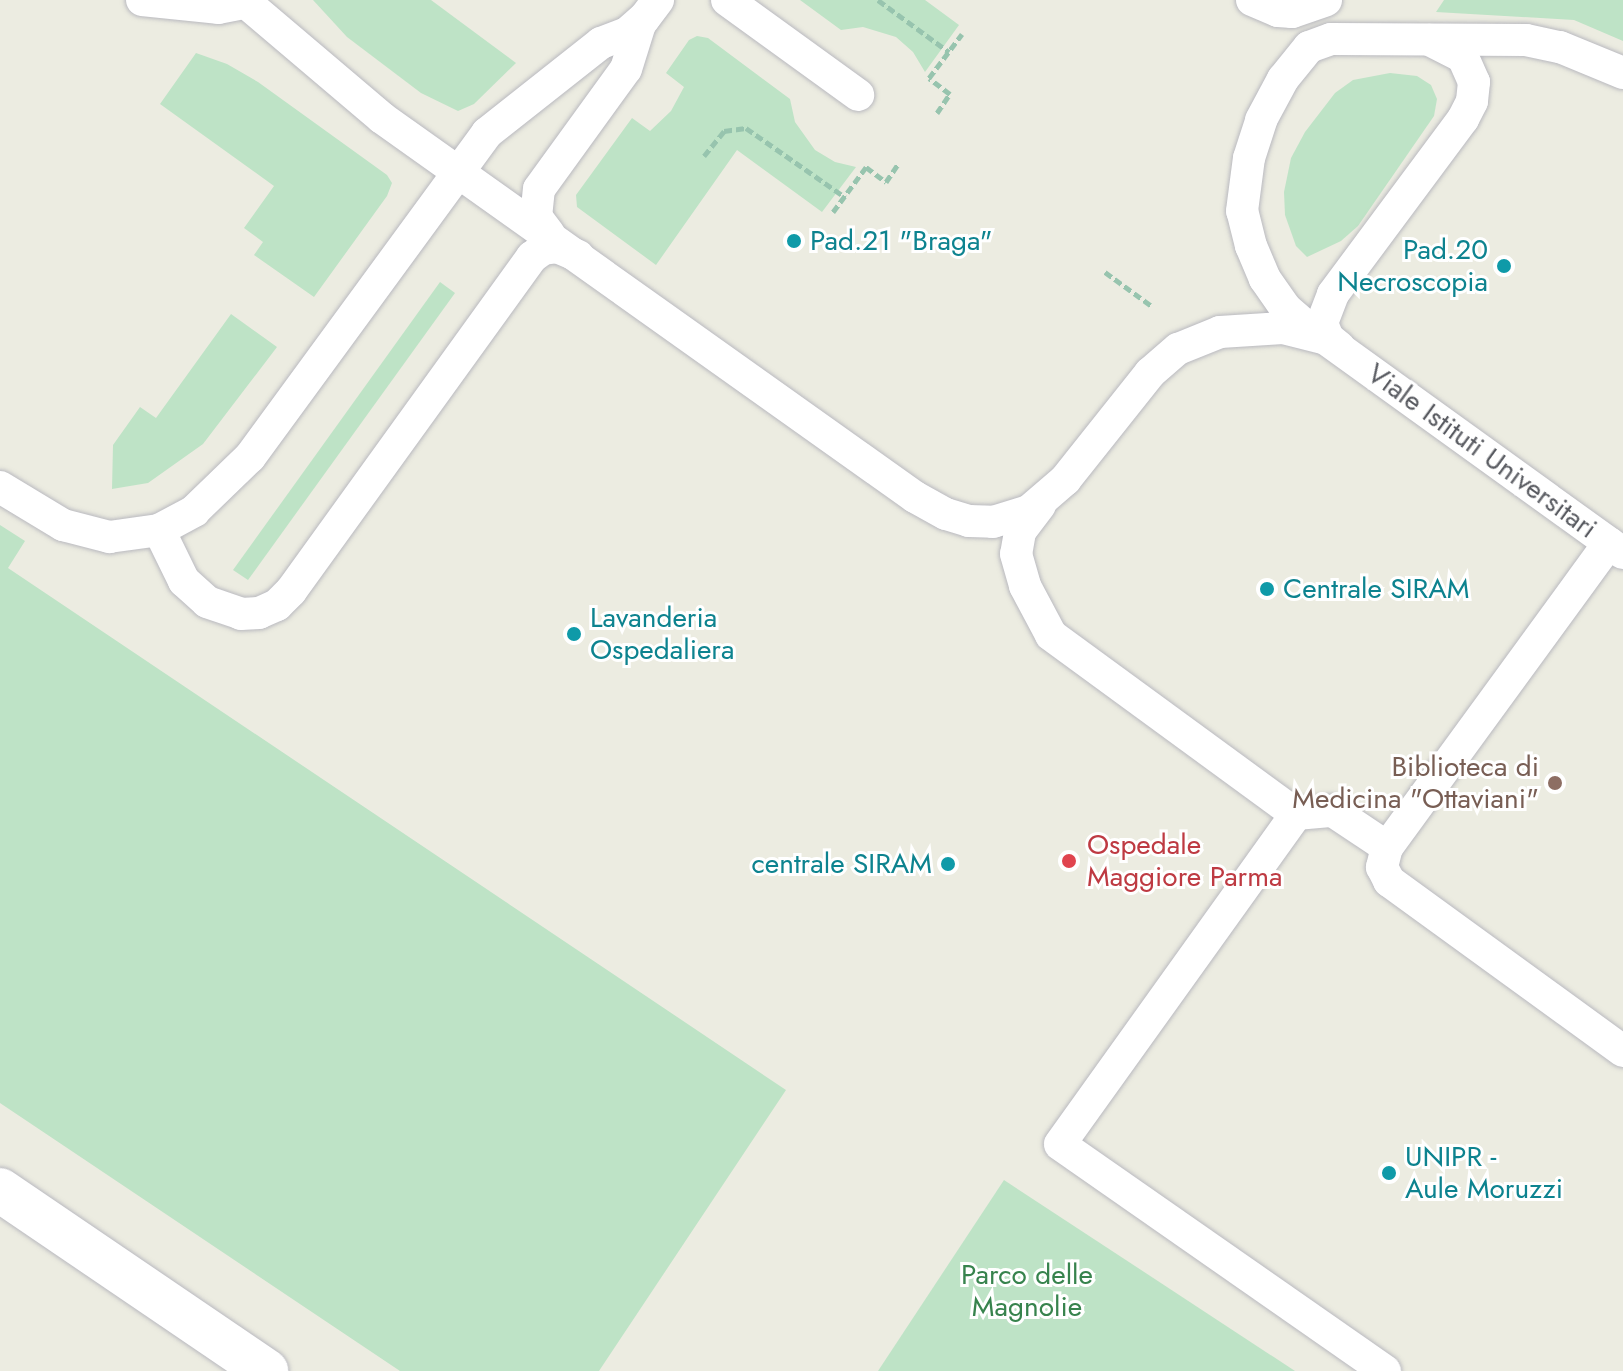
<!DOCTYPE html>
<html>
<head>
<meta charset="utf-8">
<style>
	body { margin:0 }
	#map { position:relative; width:1623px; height:1371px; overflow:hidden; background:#ecece1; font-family:Jost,sans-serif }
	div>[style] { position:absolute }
	.green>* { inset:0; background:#bee3c6 }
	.path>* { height:5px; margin-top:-2.5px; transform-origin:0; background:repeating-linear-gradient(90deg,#97c4ae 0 8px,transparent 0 12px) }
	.roads { filter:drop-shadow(0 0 2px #b9b9bf) drop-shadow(0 0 2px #b9b9bf) }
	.lane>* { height:32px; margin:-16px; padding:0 16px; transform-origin:16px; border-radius:16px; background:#fff }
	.street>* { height:44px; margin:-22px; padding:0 22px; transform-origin:22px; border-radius:22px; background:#fff }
	.dots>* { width:22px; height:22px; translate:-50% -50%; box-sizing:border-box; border:4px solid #fff; border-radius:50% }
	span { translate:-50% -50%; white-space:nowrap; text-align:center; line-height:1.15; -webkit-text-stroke:6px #fff; paint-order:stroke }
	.culture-label { font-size:28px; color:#0d838f }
	.left { translate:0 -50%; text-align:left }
	.right { translate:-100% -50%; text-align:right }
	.street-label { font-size:28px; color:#595b61 }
	.education-label { font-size:28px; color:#785e54 }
	.health-label { font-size:28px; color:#be3a42 }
	.park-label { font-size:28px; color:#37834d }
</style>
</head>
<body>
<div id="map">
	<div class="green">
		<i style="clip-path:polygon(313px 0,431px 0,516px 63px,474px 104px,458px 111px,421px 93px,347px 37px)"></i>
		<i style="clip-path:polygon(800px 0,925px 0,959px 25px,925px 72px,913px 52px,896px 37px,863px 27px,841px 30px)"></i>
		<i style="clip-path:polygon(1444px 0,1623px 0,1623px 41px,1574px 20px,1436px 12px)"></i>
		<i style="clip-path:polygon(697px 36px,708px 38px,790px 99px,795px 122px,815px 150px,835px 162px,856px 167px,822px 212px,737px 150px,656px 265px,577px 207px,576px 195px,632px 118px,650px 131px,671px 111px,684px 87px,666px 73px,689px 40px)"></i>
		<i style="clip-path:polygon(196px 53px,227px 64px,258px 82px,387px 175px,392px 183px,387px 196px,314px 297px,254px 255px,263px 242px,244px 228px,274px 186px,160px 104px)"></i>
		<i style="clip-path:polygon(1390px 73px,1417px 76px,1431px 85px,1437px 99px,1434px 116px,1358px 226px,1341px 241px,1307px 257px,1296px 246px,1285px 215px,1284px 192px,1291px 158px,1305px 132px,1335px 93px,1353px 80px)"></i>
		<i style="clip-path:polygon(440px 282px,455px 293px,248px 580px,233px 570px)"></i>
		<i style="clip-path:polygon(231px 314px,277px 347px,203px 444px,148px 483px,112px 489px,113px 445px,140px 407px,156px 418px)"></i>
		<i style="clip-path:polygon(0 525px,25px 541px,8px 568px,786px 1090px,599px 1371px,400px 1371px,0 1103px)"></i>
		<i style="clip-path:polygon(1004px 1180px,1295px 1371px,878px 1371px)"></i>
	</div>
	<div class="path">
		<i style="left:878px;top:0;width:88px;rotate:36.2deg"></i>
		<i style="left:937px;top:113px;width:23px;rotate:-56deg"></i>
		<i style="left:950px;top:94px;width:26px;rotate:-143deg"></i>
		<i style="left:929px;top:78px;width:55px;rotate:-53.1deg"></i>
		<i style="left:704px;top:156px;width:32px;rotate:-51deg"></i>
		<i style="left:724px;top:131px;width:22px;rotate:-8deg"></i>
		<i style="left:746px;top:128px;width:121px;rotate:34.9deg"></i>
		<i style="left:833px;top:212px;width:56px;rotate:-53.7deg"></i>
		<i style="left:866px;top:167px;width:25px;rotate:37deg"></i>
		<i style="left:886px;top:182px;width:23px;rotate:-56deg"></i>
		<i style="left:1105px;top:272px;width:59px;rotate:36.1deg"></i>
	</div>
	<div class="roads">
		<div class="lane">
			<i style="left:142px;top:0;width:76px;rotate:6deg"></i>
			<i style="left:218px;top:8px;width:26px;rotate:-11deg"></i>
			<i style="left:243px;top:0;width:182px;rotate:40.3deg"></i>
			<i style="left:382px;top:118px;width:654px;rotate:35.42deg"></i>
			<i style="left:915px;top:497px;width:35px;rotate:29deg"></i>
			<i style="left:946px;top:514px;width:24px;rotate:17deg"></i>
			<i style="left:969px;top:521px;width:24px;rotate:2deg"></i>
			<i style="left:993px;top:522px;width:38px;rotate:-17deg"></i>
			<i style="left:1029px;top:511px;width:48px;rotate:-40.7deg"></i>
			<i style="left:1065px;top:480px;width:137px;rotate:-51.5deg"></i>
			<i style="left:1150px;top:373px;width:37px;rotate:-41deg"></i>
			<i style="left:1178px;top:349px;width:45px;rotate:-22deg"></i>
			<i style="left:1220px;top:332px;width:63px;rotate:-3.6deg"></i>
			<i style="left:1283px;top:328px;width:44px;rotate:14.3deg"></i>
			<i style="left:1326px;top:339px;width:366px;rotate:35.8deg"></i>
			<i style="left:727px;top:0;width:162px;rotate:35.9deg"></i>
			<i style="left:1252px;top:0;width:28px;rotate:23deg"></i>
			<i style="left:1278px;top:11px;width:14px;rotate:4deg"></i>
			<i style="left:1292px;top:12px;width:36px;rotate:-19deg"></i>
			<i style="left:549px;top:234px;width:21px;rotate:-127deg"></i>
			<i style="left:536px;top:217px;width:28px;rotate:-84deg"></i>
			<i style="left:539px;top:189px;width:148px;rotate:-54.1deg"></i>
			<i style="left:626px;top:69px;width:47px;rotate:-72.7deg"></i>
			<i style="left:640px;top:24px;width:30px;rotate:-53deg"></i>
			<i style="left:1314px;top:333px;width:37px;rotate:-139deg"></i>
			<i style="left:1286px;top:309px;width:37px;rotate:-125deg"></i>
			<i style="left:1265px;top:279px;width:36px;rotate:-113deg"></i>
			<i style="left:1251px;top:246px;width:36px;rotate:-104deg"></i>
			<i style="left:1242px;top:211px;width:53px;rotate:-82.5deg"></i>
			<i style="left:1249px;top:158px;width:40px;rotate:-72deg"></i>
			<i style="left:1261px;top:120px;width:47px;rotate:-61.8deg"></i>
			<i style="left:1283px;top:79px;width:41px;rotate:-50.9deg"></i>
			<i style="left:1309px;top:47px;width:23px;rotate:-20deg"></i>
			<i style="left:1331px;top:39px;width:195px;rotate:0.3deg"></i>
			<i style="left:1526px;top:40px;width:35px;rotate:12deg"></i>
			<i style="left:1560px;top:47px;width:68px;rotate:22.4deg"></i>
			<i style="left:1339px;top:347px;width:14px;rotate:-141deg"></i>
			<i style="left:1328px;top:338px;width:16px;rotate:-112deg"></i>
			<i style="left:1322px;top:323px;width:31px;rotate:-69deg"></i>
			<i style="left:1333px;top:294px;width:218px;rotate:-53.4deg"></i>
			<i style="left:1463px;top:119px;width:20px;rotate:-63deg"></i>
			<i style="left:1472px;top:101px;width:19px;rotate:-84deg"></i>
			<i style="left:1474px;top:82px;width:27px;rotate:-114deg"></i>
			<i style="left:1463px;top:57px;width:38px;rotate:-153deg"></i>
			<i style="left:0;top:487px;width:74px;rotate:31.1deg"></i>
			<i style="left:63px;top:525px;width:48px;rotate:14.6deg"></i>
			<i style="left:109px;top:537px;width:50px;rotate:-8deg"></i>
			<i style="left:159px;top:530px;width:40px;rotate:-28deg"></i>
			<i style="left:194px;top:511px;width:78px;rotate:-44deg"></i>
			<i style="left:250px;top:457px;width:401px;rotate:-53.8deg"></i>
			<i style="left:487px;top:133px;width:145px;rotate:-38.3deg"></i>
			<i style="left:601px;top:43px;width:28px;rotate:-21deg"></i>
			<i style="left:627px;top:33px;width:23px;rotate:-41deg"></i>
			<i style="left:1040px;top:505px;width:34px;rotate:127deg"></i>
			<i style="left:1020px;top:532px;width:22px;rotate:100deg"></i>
			<i style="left:1016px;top:554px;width:33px;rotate:74deg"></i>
			<i style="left:1025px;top:586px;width:55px;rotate:62deg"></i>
			<i style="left:1051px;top:635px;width:303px;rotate:36.2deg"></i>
			<i style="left:159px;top:530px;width:57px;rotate:63.9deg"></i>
			<i style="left:184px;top:581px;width:31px;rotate:42deg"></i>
			<i style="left:207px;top:602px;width:36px;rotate:19deg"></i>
			<i style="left:241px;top:614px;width:18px;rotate:-3deg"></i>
			<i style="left:259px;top:613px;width:20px;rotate:-24deg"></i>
			<i style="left:277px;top:605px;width:20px;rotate:-45deg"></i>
			<i style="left:291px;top:591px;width:412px;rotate:-54.2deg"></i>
			<i style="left:532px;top:257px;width:14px;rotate:-36deg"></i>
			<i style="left:543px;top:249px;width:14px;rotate:-8deg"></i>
			<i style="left:557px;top:247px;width:23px;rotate:23deg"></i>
			<i style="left:1609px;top:543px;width:376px;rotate:126.1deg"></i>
			<i style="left:1387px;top:847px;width:21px;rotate:104deg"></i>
			<i style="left:1382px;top:867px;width:16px;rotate:63deg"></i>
			<i style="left:1389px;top:881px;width:289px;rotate:36deg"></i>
			<i style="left:1385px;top:1371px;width:396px;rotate:-145.1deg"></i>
			<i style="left:1060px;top:1144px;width:406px;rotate:-54.4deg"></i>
			<i style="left:1296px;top:814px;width:37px;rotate:-5deg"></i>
			<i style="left:1333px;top:811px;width:65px;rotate:33.7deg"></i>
		</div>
		<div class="street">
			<i style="left:0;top:1190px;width:322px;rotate:34.2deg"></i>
		</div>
	</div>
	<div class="dots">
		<i style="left:794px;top:241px;background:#0f9aa8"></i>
		<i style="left:1504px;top:266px;background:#0f9aa8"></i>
		<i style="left:1267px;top:589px;background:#0f9aa8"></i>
		<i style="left:574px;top:634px;background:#0f9aa8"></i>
		<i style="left:1555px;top:783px;background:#8d6e63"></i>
		<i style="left:1069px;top:861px;background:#e0444e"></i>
		<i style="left:948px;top:864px;background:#0f9aa8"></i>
		<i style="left:1389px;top:1173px;background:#0f9aa8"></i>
	</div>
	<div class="culture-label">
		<span class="left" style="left:810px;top:241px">Pad.21 "Braga"</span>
		<span class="right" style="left:1488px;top:266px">Pad.20<br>Necroscopia</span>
		<span class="left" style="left:1283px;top:589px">Centrale SIRAM</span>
		<span class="left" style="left:590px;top:634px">Lavanderia<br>Ospedaliera</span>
		<span class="right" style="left:932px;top:864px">centrale SIRAM</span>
		<span class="left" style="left:1405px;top:1173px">UNIPR -<br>Aule Moruzzi</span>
	</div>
	<div class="street-label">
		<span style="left:1482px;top:451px;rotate:36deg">Viale Istituti Universitari</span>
	</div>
	<div class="education-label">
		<span class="right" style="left:1539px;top:783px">Biblioteca di<br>Medicina "Ottaviani"</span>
	</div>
	<div class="health-label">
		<span class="left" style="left:1087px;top:861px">Ospedale<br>Maggiore Parma</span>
	</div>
	<div class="park-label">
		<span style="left:1027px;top:1291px">Parco delle<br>Magnolie</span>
	</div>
</div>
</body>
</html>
